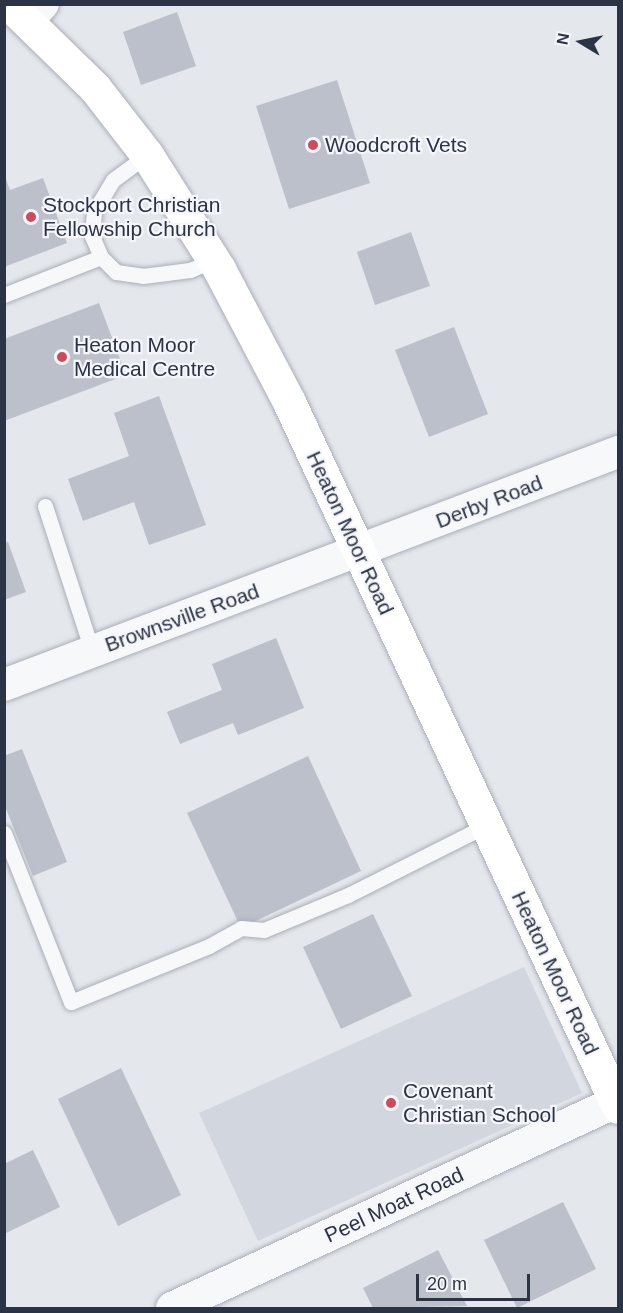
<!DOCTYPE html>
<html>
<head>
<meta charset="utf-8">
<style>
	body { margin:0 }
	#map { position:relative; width:623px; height:1313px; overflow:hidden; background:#e4e7ec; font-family:Arial,sans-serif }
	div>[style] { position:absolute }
	.built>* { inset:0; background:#d2d6de }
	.building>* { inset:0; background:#bbc0ca }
	.roads { filter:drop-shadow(0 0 2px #a9aeb7) drop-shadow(0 0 2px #a9aeb7) }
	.service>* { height:15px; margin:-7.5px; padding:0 7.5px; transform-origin:7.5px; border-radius:7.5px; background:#f7f8fa }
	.minor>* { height:32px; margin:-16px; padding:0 16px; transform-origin:16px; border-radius:16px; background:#f7f8fa }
	.secondary>* { height:33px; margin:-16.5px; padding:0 16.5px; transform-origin:16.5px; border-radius:16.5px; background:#fff }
	.dots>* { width:16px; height:16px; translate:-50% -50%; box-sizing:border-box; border:3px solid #f4f6f9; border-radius:50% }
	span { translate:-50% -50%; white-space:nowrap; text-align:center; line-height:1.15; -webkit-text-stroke:4.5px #f4f6f9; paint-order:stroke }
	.poi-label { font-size:21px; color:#2b3445 }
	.left { translate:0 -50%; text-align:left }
	.street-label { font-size:21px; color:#2b3445 }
	.frame { position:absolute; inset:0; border:6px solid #2b3445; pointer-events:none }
	.north { position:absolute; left:551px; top:12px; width:60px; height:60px; -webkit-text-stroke:4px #f4f6f9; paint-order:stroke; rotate:280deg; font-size:16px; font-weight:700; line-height:24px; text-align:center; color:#2b3445 }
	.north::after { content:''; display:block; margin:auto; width:21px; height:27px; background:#2b3445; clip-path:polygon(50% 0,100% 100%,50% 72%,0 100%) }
	.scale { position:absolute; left:416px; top:1274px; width:114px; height:27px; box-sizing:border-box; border:3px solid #2b3445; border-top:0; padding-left:8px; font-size:18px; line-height:21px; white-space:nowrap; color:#2b3445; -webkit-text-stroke:4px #f4f6f9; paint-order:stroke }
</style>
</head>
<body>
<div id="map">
	<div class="built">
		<i style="clip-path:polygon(524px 967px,582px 1093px,258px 1241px,199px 1113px)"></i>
	</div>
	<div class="building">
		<i style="clip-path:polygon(177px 12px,196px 66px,141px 85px,123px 32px)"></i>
		<i style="clip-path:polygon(337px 80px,370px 183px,289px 209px,256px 106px)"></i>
		<i style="clip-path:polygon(4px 174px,10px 190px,43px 178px,67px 243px,4px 267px)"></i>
		<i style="clip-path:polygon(411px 232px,430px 286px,375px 305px,357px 252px)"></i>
		<i style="clip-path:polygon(99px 303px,126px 375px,4px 421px,4px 339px)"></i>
		<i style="clip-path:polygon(454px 327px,488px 414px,429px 437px,395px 350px)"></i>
		<i style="clip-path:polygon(159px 396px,206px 525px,149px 545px,134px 502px,83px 521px,68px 479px,129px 456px,114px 413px)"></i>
		<i style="clip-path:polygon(8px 542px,26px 592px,4px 600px,4px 543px)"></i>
		<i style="clip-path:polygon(276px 638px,304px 708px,238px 735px,233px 723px,180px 744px,167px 712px,222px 690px,212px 664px)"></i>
		<i style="clip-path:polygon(22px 749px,67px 862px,33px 876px,4px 804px,4px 756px)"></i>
		<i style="clip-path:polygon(308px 756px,361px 871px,241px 928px,187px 813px)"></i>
		<i style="clip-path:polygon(373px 914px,412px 996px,341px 1029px,303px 947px)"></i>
		<i style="clip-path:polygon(121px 1068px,181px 1195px,118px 1226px,58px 1099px)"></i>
		<i style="clip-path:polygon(33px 1150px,60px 1207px,4px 1234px,4px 1164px)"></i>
		<i style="clip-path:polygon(563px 1202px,596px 1269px,517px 1308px,484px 1240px)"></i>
		<i style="clip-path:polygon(438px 1250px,467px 1306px,373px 1308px,363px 1288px)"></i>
	</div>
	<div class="roads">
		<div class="service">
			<i style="left:147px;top:155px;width:42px;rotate:143.7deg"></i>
			<i style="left:113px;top:180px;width:37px;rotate:121deg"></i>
			<i style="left:94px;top:212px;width:24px;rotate:95deg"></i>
			<i style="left:92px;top:236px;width:23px;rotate:67deg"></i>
			<i style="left:101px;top:257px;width:21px;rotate:45deg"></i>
			<i style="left:116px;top:272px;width:27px;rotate:8deg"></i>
			<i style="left:143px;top:276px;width:47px;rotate:-7.3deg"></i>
			<i style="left:190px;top:270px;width:26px;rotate:-23deg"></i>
			<i style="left:4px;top:295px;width:104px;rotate:-21.4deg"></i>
			<i style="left:45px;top:506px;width:152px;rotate:72deg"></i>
			<i style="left:4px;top:833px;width:182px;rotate:68.4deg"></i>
			<i style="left:71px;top:1002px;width:149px;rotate:-22.1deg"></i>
			<i style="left:209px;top:946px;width:37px;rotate:-29deg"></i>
			<i style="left:241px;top:928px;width:23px;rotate:5deg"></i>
			<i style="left:264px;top:930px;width:91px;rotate:-22.6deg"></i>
			<i style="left:348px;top:895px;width:153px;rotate:-26.7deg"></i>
		</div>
		<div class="minor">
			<i style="left:27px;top:21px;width:23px;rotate:-47deg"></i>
			<i style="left:4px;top:685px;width:657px;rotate:-20.78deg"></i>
			<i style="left:172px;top:1308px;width:492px;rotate:-24.9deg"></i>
		</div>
		<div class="secondary">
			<i style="left:9px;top:4px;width:120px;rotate:44.3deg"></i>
			<i style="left:95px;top:88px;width:85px;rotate:52.2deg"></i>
			<i style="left:147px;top:155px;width:135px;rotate:57.7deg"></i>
			<i style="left:219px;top:269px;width:150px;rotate:62.2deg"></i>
			<i style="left:289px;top:402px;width:778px;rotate:64.98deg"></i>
		</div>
	</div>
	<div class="dots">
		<i style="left:313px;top:145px;background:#d1495b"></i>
		<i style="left:31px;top:217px;background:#d1495b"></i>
		<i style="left:62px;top:357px;background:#d1495b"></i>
		<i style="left:391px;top:1103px;background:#d1495b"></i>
	</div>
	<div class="poi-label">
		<span class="left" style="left:325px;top:145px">Woodcroft Vets</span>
		<span class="left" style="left:43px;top:217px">Stockport Christian<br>Fellowship Church</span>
		<span class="left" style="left:74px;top:357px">Heaton Moor<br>Medical Centre</span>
		<span class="left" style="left:403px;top:1103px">Covenant<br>Christian School</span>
	</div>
	<div class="street-label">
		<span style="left:489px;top:502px;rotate:-21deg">Derby Road</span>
		<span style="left:350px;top:533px;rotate:65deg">Heaton Moor Road</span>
		<span style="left:182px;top:618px;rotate:-20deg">Brownsville Road</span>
		<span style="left:555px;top:973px;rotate:65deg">Heaton Moor Road</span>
		<span style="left:394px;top:1205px;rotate:-25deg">Peel Moat Road</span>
	</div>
	<div class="frame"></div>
	<div class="north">N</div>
	<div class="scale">20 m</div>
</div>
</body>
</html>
